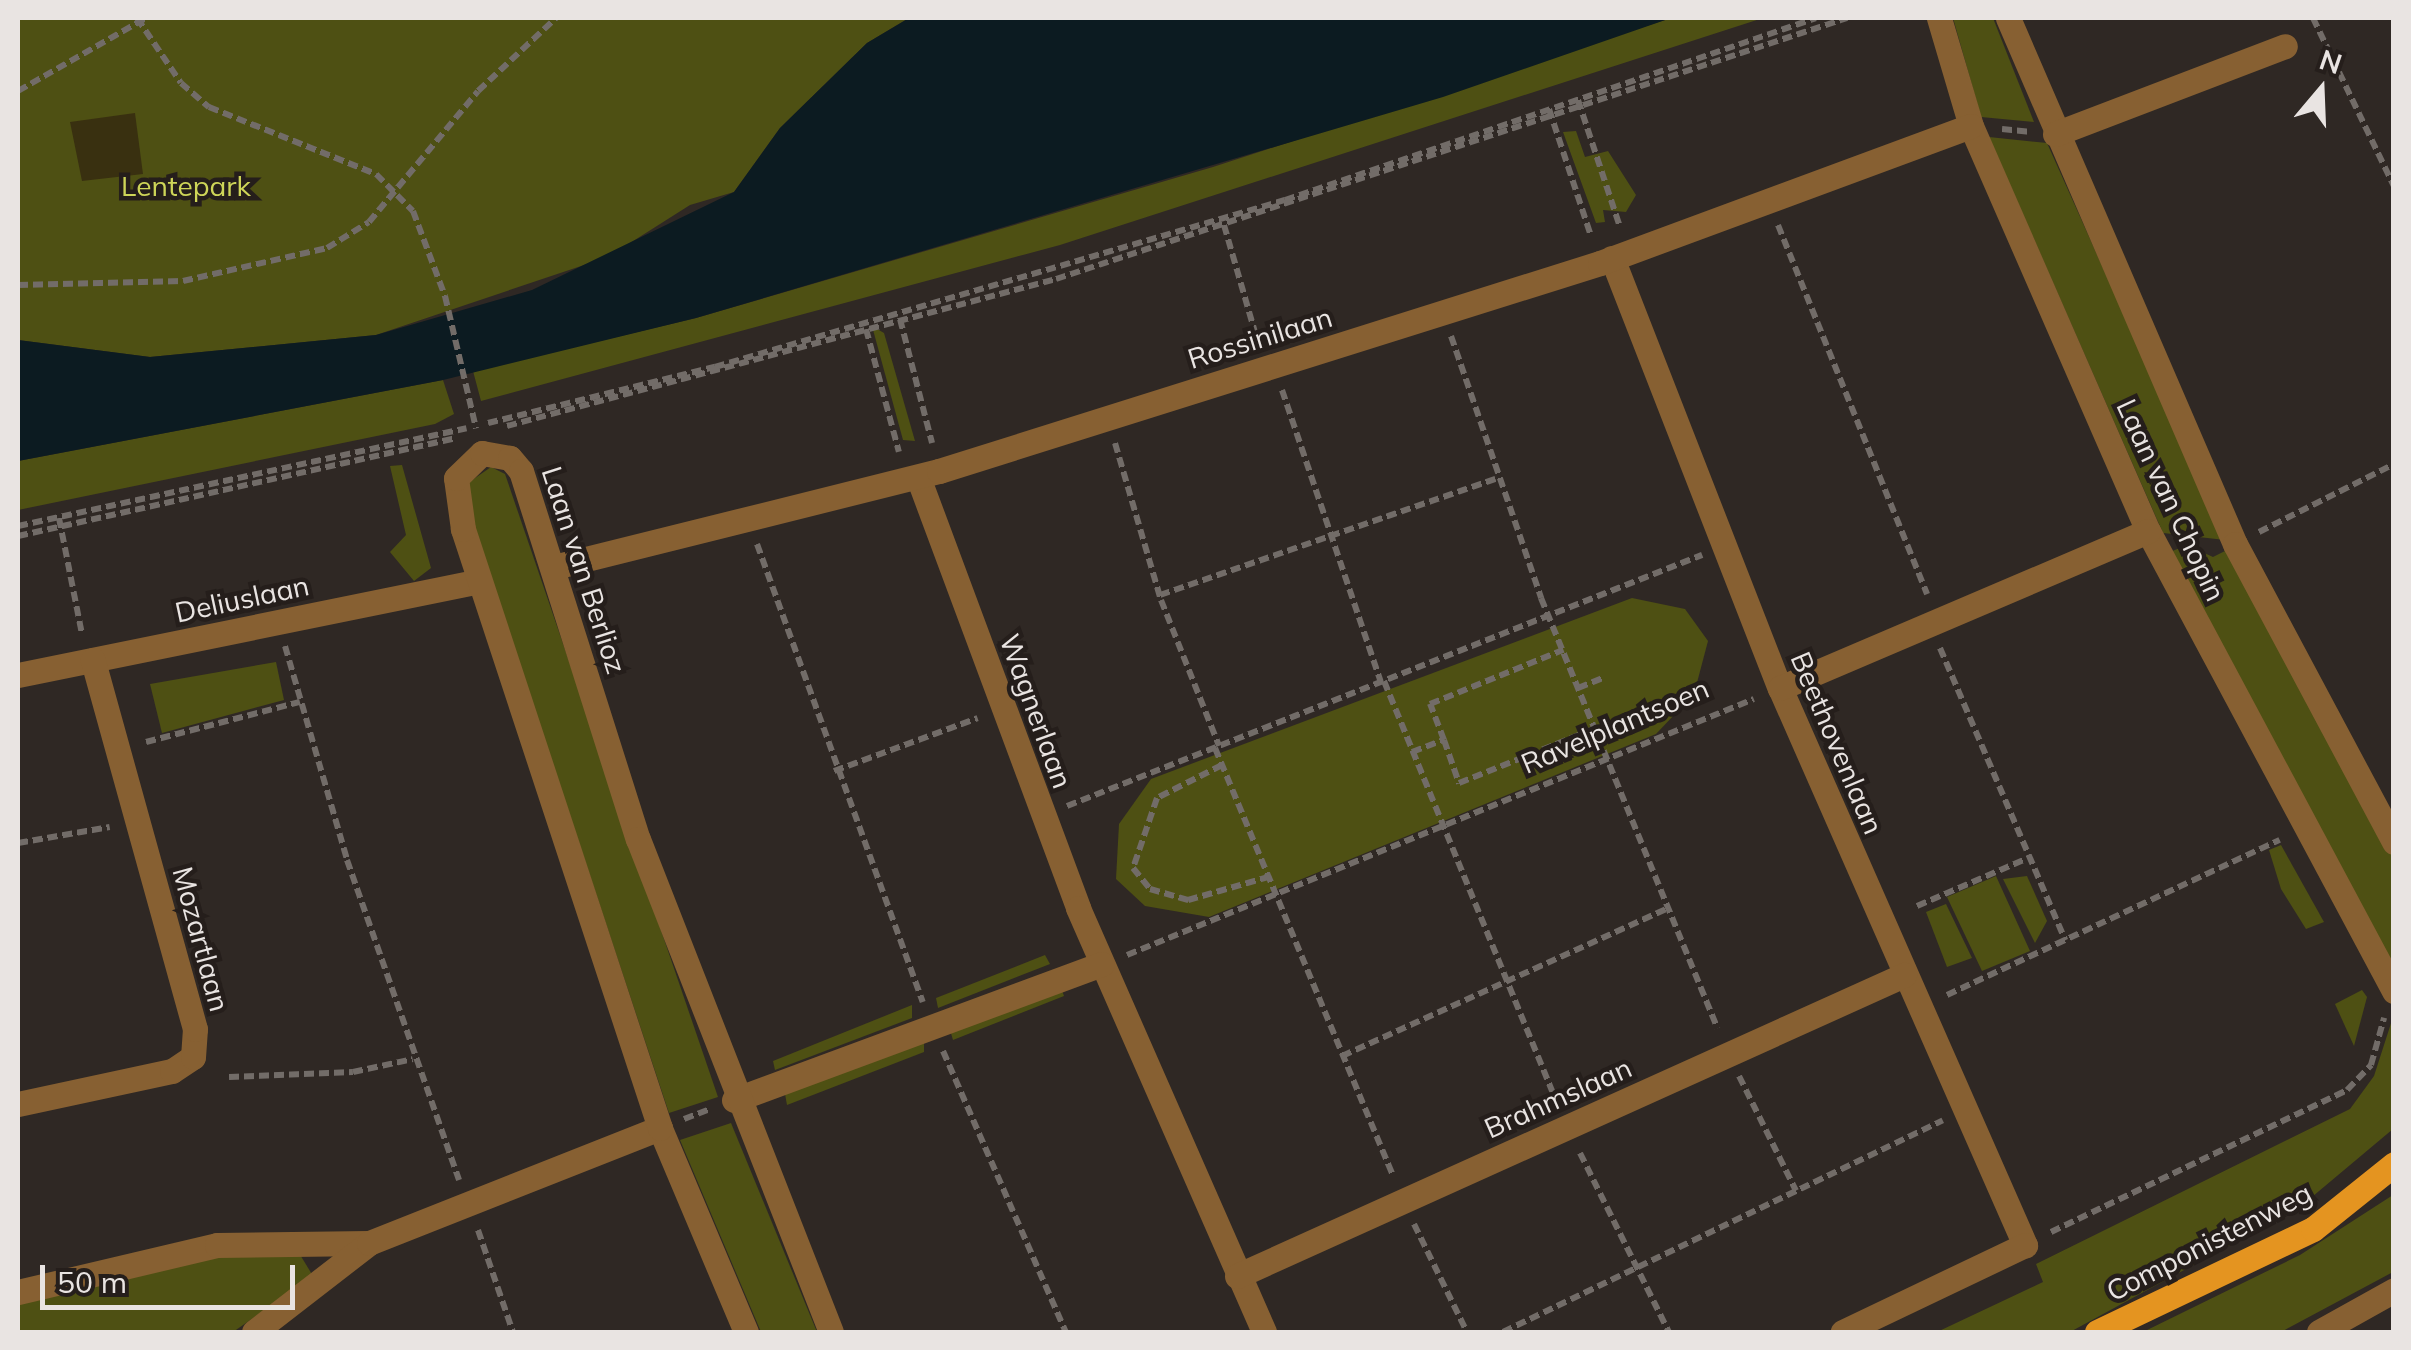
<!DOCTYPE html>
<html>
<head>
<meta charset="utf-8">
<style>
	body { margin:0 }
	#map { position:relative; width:2411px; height:1350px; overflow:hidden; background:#2f2824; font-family:Mulish,sans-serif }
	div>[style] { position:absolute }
	.green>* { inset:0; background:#4e5013 }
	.sand>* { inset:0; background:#393010 }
	.water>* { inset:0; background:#0c1b21 }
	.path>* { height:6px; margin-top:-3px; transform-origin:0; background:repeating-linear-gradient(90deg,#726c68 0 10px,transparent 0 15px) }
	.minor>* { height:25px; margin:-12.5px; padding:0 12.5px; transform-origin:12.5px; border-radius:12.5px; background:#876032 }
	.major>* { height:25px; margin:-12.5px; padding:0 12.5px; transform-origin:12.5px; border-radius:12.5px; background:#e49420 }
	span { translate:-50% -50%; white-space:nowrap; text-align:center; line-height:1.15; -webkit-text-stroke:9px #251e1b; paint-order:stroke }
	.park-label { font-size:28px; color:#ced558 }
	.street-label { font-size:28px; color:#e9e4e2 }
	.frame { position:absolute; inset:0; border:20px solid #e9e4e2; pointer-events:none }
	.north { position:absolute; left:2271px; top:40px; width:100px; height:100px; -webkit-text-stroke:8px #251e1b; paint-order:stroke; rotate:19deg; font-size:28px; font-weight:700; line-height:40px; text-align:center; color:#e9e4e2 }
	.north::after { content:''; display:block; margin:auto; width:35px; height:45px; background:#e9e4e2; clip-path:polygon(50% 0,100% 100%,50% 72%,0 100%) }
	.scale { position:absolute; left:40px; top:1265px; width:255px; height:45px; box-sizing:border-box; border:5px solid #e9e4e2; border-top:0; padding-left:12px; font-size:30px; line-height:35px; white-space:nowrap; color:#e9e4e2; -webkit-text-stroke:8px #251e1b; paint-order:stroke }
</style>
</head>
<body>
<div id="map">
	<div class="green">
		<i style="clip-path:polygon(18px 18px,909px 18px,867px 43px,780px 128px,734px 192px,690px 205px,608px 257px,376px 335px,150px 357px,18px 340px)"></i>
		<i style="clip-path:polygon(1671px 18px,1763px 18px,1060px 245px,481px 401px,473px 371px,696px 318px,1213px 167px)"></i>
		<i style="clip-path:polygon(1953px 18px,1993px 18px,2034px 122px,1981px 117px)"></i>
		<i style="clip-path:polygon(1576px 131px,1585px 157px,1608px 151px,1636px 195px,1626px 212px,1603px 210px,1605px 222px,1596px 223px,1563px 132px)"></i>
		<i style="clip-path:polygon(1989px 137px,2047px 143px,2225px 540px,2163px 533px)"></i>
		<i style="clip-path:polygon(872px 326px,884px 333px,915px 441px,903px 440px)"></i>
		<i style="clip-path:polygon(443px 380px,454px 414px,435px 424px,18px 510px,18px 461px)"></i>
		<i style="clip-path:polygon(402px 465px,431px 568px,414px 581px,390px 552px,406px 535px,390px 466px)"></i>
		<i style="clip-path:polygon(491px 467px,505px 474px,718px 1097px,669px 1113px,472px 521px,468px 483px)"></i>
		<i style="clip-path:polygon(2187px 545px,2213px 557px,2229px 549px,2393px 858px,2393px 970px,2170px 552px)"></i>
		<i style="clip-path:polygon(1632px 598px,1685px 609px,1708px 641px,1694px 694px,1656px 734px,1209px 917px,1145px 906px,1116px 879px,1119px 824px,1151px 779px)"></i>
		<i style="clip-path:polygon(276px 662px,284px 700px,162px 733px,150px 684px)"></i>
		<i style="clip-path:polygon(2281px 845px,2324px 922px,2306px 929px,2281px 889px,2269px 850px)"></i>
		<i style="clip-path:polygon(1996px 876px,2030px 951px,1982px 971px,1947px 897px)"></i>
		<i style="clip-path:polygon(2027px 876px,2047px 921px,2035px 943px,2003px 879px)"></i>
		<i style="clip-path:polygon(1946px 904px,1972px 958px,1947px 967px,1926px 912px)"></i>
		<i style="clip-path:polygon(1045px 955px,1050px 964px,938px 1008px,936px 998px)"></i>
		<i style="clip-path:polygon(1061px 988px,1064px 996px,953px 1040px,950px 1030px)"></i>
		<i style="clip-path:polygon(2362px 990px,2367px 997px,2354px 1046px,2335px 1004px)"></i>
		<i style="clip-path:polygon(912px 1005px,912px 1018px,775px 1070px,773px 1061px)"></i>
		<i style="clip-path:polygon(2393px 1017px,2393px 1129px,2300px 1207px,2070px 1332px,1937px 1332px,2043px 1282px,2036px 1264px,2350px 1109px,2374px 1076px)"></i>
		<i style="clip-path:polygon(924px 1039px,924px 1052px,787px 1105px,785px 1094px)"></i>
		<i style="clip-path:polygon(731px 1123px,817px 1332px,761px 1332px,680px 1140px)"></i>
		<i style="clip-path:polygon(2393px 1195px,2393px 1272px,2281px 1332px,2143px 1332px,2300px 1255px)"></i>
		<i style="clip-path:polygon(267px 1252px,299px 1253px,313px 1276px,233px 1332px,18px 1332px,18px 1301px,173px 1263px)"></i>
	</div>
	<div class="sand">
		<i style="clip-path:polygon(135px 113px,143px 174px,82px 181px,70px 122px)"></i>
	</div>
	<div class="water">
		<i style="clip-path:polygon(909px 18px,1671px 18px,1443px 97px,696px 318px,443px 380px,18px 461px,18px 340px,150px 357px,376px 335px,532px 290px,734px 192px,780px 128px,867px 43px)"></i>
	</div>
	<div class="path">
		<i style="left:137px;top:18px;width:78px;rotate:55.9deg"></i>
		<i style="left:181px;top:83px;width:37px;rotate:41deg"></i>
		<i style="left:209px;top:107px;width:180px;rotate:21.9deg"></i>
		<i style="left:376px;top:174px;width:52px;rotate:45deg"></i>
		<i style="left:413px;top:211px;width:91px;rotate:69.4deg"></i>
		<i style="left:445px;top:296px;width:136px;rotate:76.8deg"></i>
		<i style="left:2313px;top:18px;width:187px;rotate:64.3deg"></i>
		<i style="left:18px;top:91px;width:147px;rotate:-29.7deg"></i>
		<i style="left:1578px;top:100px;width:134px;rotate:71.7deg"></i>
		<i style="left:1549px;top:109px;width:134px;rotate:71.7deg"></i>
		<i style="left:2002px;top:129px;width:27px;rotate:6deg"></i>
		<i style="left:1224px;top:225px;width:123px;rotate:73.9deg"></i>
		<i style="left:1778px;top:225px;width:398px;rotate:68deg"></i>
		<i style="left:18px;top:285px;width:165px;rotate:-1.4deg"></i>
		<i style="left:183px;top:281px;width:148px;rotate:-12.9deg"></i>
		<i style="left:327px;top:248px;width:49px;rotate:-31.8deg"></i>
		<i style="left:369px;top:222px;width:170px;rotate:-50.2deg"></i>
		<i style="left:478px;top:91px;width:107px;rotate:-43.1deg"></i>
		<i style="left:900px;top:319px;width:128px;rotate:75.5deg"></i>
		<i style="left:866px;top:329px;width:127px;rotate:75deg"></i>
		<i style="left:1451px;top:336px;width:277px;rotate:71deg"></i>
		<i style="left:1541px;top:598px;width:465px;rotate:67.7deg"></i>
		<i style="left:1282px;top:390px;width:308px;rotate:71.3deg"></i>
		<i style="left:488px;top:423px;width:234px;rotate:-13.9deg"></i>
		<i style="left:715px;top:367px;width:594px;rotate:-16.33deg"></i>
		<i style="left:1285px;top:200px;width:561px;rotate:-18.92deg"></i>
		<i style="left:507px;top:426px;width:568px;rotate:-14.99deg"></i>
		<i style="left:1056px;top:279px;width:833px;rotate:-18.26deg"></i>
		<i style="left:1115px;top:443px;width:164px;rotate:73.7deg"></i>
		<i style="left:1161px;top:600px;width:157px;rotate:68.3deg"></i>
		<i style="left:59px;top:518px;width:118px;rotate:78.8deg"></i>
		<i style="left:18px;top:526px;width:459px;rotate:-12.3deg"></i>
		<i style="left:2259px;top:532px;width:151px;rotate:-26.7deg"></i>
		<i style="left:18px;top:536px;width:448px;rotate:-12.6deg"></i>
		<i style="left:757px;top:544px;width:487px;rotate:70.1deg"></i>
		<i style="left:1160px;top:595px;width:355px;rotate:-19.1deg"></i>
		<i style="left:285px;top:646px;width:223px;rotate:73.8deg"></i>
		<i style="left:347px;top:860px;width:339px;rotate:70.7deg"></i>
		<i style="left:1940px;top:648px;width:318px;rotate:66.8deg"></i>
		<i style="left:1384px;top:681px;width:454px;rotate:67.7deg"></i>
		<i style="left:1578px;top:688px;width:29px;rotate:-22deg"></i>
		<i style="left:1444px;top:740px;width:46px;rotate:70.8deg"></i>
		<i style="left:1459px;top:783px;width:145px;rotate:-21.8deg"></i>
		<i style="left:146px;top:742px;width:159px;rotate:-14.6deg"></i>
		<i style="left:1215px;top:748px;width:464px;rotate:67.4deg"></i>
		<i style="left:1412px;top:752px;width:34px;rotate:-21deg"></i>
		<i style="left:1444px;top:740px;width:39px;rotate:-111deg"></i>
		<i style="left:1430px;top:704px;width:144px;rotate:-22.1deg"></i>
		<i style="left:1222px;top:765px;width:73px;rotate:153.1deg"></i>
		<i style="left:1157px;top:798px;width:74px;rotate:108.9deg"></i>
		<i style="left:1133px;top:868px;width:27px;rotate:51deg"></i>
		<i style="left:1150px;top:889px;width:40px;rotate:16deg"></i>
		<i style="left:1188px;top:900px;width:83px;rotate:-16deg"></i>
		<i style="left:834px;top:771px;width:153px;rotate:-20.2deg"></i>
		<i style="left:1067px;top:806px;width:683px;rotate:-21.57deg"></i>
		<i style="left:18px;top:843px;width:93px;rotate:-9.9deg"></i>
		<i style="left:1917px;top:906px;width:123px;rotate:-23.4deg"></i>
		<i style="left:1127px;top:955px;width:677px;rotate:-22.21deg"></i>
		<i style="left:1947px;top:995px;width:367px;rotate:-25deg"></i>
		<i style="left:943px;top:1051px;width:307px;rotate:66.4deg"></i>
		<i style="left:1342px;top:1056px;width:356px;rotate:-24.4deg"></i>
		<i style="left:1739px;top:1076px;width:128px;rotate:63.6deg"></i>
		<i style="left:229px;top:1077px;width:124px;rotate:-2.3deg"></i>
		<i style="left:353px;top:1072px;width:61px;rotate:-12.2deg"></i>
		<i style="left:684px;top:1119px;width:28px;rotate:-21deg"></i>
		<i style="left:1580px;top:1153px;width:200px;rotate:63.6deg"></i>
		<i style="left:1414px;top:1224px;width:120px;rotate:63.9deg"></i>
		<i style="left:478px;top:1230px;width:108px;rotate:71.1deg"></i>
		<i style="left:2051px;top:1232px;width:328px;rotate:-25.6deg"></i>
		<i style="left:2347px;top:1090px;width:35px;rotate:-46deg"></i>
		<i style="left:2371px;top:1065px;width:49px;rotate:-74.5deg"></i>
		<i style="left:1503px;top:1332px;width:488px;rotate:-25.7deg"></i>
	</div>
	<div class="minor">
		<i style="left:1939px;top:18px;width:113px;rotate:73.5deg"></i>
		<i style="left:1971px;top:126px;width:442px;rotate:66.4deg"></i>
		<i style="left:2148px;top:531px;width:522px;rotate:61.86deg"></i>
		<i style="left:2008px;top:18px;width:573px;rotate:66.66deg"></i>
		<i style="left:2235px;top:544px;width:338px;rotate:61.9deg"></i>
		<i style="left:2055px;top:134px;width:246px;rotate:-20.9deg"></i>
		<i style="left:1612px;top:258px;width:462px;rotate:68.7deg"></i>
		<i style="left:1780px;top:688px;width:609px;rotate:66.26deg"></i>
		<i style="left:2025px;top:1245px;width:202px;rotate:154.5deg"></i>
		<i style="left:918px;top:477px;width:460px;rotate:69.6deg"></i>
		<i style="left:1078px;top:908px;width:463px;rotate:66.3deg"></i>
		<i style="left:554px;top:567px;width:397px;rotate:-14deg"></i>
		<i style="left:939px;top:471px;width:693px;rotate:-17.47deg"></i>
		<i style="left:1600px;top:263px;width:395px;rotate:-20.3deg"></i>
		<i style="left:18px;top:675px;width:470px;rotate:-11.5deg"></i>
		<i style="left:1780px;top:688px;width:400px;rotate:-23.1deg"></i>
		<i style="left:734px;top:1100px;width:392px;rotate:-20.3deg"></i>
		<i style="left:18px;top:1104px;width:157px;rotate:-12.1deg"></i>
		<i style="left:172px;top:1071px;width:25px;rotate:-34deg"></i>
		<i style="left:193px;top:1057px;width:28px;rotate:-86deg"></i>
		<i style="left:195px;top:1029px;width:383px;rotate:-105.5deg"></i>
		<i style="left:1237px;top:1276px;width:732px;rotate:-24.29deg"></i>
		<i style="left:18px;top:1292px;width:204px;rotate:-13.3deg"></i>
		<i style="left:217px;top:1245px;width:152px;rotate:-0.8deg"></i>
		<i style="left:254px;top:1332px;width:145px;rotate:-37.7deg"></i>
		<i style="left:369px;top:1243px;width:313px;rotate:-21.6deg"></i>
		<i style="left:746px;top:1332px;width:221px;rotate:-112.9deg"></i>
		<i style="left:660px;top:1128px;width:631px;rotate:-108.21deg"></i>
		<i style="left:463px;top:529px;width:51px;rotate:-97.8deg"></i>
		<i style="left:456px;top:478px;width:36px;rotate:-44deg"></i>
		<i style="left:482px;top:453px;width:28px;rotate:10deg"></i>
		<i style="left:510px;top:458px;width:17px;rotate:50deg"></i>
		<i style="left:521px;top:471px;width:386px;rotate:72.4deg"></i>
		<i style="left:638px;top:839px;width:529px;rotate:68.62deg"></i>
		<i style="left:2319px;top:1332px;width:86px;rotate:-29.2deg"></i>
	</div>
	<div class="major">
		<i style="left:2097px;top:1332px;width:239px;rotate:-25.5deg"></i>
		<i style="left:2313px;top:1229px;width:104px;rotate:-38.7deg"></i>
	</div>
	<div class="park-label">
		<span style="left:186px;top:186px">Lentepark</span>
	</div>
	<div class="street-label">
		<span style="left:1260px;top:338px;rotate:-17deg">Rossinilaan</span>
		<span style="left:2171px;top:500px;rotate:65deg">Laan van Chopin</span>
		<span style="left:584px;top:570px;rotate:72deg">Laan van Berlioz</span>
		<span style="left:242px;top:599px;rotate:-12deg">Deliuslaan</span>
		<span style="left:1036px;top:711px;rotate:70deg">Wagnerlaan</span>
		<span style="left:1615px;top:726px;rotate:-23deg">Ravelplantsoen</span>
		<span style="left:1837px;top:743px;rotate:67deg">Beethovenlaan</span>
		<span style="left:201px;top:939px;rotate:75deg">Mozartlaan</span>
		<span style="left:1558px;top:1098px;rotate:-24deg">Brahmslaan</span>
		<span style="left:2209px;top:1242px;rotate:-27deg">Componistenweg</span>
	</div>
	<div class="frame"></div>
	<div class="north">N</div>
	<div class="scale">50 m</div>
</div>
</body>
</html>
